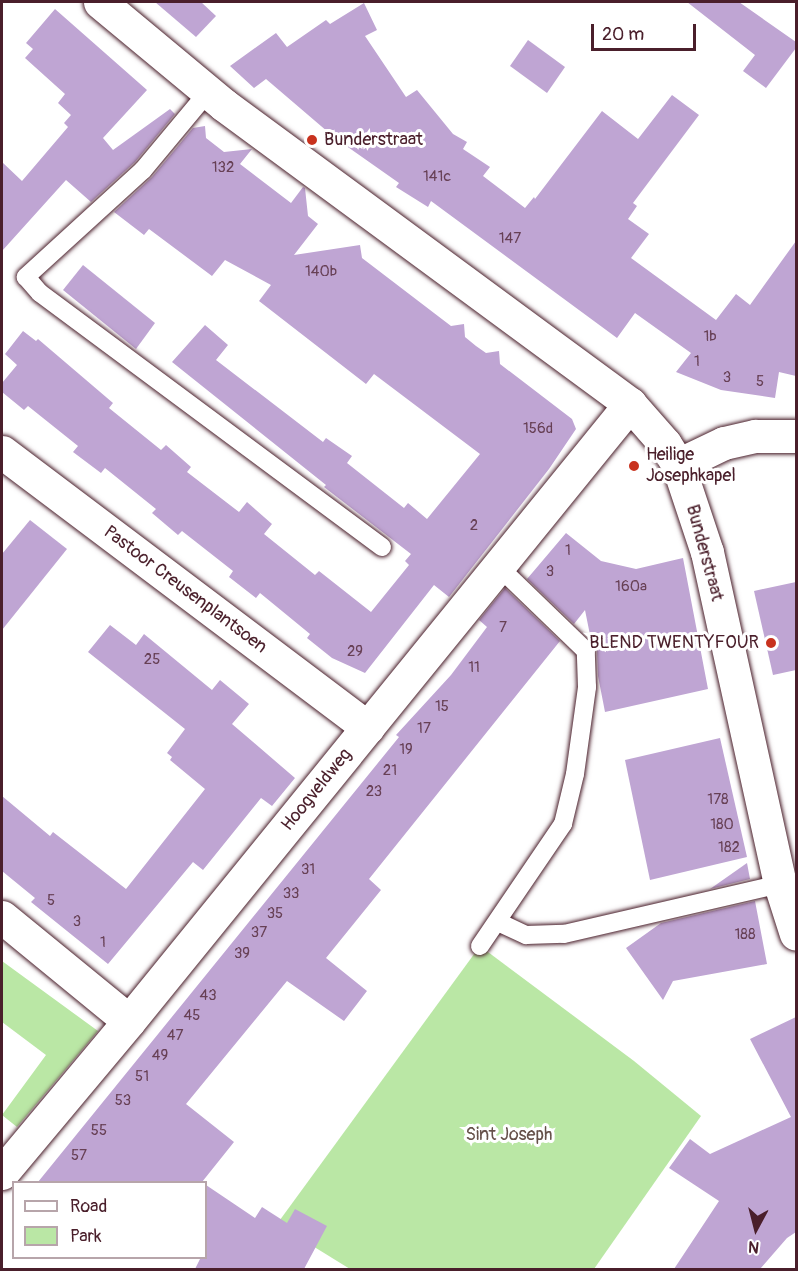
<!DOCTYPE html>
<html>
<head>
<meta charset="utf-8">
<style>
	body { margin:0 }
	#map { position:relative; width:798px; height:1271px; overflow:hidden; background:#fff; font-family:Pangolin,sans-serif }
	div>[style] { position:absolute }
	.green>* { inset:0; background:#bae7a5 }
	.building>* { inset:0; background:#bfa5d3 }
	.roads { filter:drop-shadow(0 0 2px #4a1f2b) drop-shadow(0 0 2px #4a1f2b) }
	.lane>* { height:18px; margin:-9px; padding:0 9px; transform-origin:9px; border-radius:9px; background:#fff }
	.street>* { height:33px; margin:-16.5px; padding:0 16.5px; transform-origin:16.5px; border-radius:16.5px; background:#fff }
	.secondary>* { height:33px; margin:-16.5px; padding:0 16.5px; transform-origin:16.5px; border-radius:16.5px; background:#fff }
	.dots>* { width:16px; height:16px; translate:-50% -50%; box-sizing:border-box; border:3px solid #fff; border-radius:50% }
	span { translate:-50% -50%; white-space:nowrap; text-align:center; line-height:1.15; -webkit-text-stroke:6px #fff; paint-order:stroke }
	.number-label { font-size:15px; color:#674055 }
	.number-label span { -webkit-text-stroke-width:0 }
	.poi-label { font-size:18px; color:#4a1f2b }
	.left { translate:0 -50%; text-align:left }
	.right { translate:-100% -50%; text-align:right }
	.street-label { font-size:18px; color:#4a1f2b }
	.park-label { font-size:18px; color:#66514a }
	.frame { position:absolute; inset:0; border:3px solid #4a1f2b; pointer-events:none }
	.legend { position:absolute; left:12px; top:1181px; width:195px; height:78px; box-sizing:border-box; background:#fff; border:2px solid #b7a5aa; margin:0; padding:8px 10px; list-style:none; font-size:18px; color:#4a1f2b }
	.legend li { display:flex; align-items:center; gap:12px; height:30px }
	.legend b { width:30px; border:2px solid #b7a5aa }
	.north { position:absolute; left:726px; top:1199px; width:60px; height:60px; -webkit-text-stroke:4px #fff; paint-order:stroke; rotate:187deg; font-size:16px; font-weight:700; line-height:24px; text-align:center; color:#4a1f2b }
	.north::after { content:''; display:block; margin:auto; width:21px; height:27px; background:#4a1f2b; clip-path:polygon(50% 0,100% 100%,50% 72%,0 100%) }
	.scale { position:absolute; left:591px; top:24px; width:105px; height:27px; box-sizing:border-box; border:3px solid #4a1f2b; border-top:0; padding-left:8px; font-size:18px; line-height:21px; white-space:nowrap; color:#4a1f2b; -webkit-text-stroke:4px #fff; paint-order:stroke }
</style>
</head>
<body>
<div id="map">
	<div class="green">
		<i style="clip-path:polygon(480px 946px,634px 1061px,701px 1116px,594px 1269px,350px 1269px,277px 1224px)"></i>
		<i style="clip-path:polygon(2px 961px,98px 1031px,17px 1127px,2px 1115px,46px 1055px,2px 1022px)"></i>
	</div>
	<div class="building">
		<i style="clip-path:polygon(155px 2px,201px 2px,216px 16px,196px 37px)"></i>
		<i style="clip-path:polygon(687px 2px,739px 2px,796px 42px,796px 48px,766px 88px,743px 71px,755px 55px)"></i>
		<i style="clip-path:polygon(364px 3px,377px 30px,365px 36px,406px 97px,417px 90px,453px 134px,467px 142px,463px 149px,490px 167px,483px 176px,525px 208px,534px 197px,535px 199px,602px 111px,638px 139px,672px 95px,699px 115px,633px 203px,637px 206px,628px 219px,649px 234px,631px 258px,716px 320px,736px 294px,750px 305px,796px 241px,796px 376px,779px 372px,775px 398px,721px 390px,676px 372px,691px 353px,635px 313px,617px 338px,431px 201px,428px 207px,396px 187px,399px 183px,335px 138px,266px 79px,254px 88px,230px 66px,276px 33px,287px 47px,326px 20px,330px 24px)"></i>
		<i style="clip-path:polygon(55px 9px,147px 90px,103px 138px,113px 150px,170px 109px,175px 114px,135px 162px,91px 202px,66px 180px,2px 251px,2px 162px,22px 181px,68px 127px,64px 123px,71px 115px,58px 103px,65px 94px,25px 58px,33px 49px,26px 43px)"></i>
		<i style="clip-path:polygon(528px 40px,565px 67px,547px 93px,510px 66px)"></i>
		<i style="clip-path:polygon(205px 126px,206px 138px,224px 152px,252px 149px,240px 164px,291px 203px,303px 187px,305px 188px,308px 216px,318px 224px,294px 255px,360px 245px,362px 258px,451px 326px,464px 324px,465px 337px,476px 346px,486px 353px,499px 351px,500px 364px,572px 419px,576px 429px,549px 469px,449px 597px,434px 585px,365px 673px,332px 658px,307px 638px,310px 634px,260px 593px,256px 598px,229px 577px,233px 571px,182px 531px,178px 535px,152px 513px,156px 509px,105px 468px,101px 473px,73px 452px,78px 446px,28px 406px,24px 410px,2px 392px,2px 383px,17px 365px,5px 354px,23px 331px,36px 341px,38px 339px,113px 403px,109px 408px,161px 450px,166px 445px,191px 467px,187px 472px,239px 512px,247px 502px,272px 524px,264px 534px,315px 575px,319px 571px,371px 612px,409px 565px,405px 561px,411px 554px,324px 487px,326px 485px,172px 362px,205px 325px,228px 345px,216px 360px,323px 442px,326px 438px,352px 456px,347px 463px,404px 508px,408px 503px,427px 519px,480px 454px,374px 374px,366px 384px,259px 301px,271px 285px,225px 260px,212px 276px,149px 229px,144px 235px,114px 212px,152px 177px,193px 128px)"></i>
		<i style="clip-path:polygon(83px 265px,155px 323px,136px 349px,63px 290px)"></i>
		<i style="clip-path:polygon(30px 520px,67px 549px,2px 630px,2px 554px)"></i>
		<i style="clip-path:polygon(566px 533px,601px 561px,636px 569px,683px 558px,708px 689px,605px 712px,598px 676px,597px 651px,591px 640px,585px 610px,574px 624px,527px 579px)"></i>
		<i style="clip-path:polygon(796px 582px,796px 670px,773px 675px,754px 591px)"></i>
		<i style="clip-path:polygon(505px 588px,560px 641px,369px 879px,381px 890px,326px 958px,367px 991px,344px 1021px,287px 981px,186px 1104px,234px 1142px,202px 1182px,38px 1182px,399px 737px,396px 735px,451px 675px,487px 627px,479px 620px)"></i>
		<i style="clip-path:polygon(110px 625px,136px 645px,144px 634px,212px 690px,220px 680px,249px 704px,232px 724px,295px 778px,272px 806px,261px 798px,203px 870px,193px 862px,108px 964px,31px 902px,35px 898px,2px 871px,2px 796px,50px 836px,53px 832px,126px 889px,205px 789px,170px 760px,172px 757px,167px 753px,185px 729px,88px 652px)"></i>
		<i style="clip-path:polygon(720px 738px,747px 857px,650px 880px,625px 760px)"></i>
		<i style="clip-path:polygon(747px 863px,750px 879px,710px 889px)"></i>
		<i style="clip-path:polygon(755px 901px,767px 964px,673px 981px,663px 1000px,626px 948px,661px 923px)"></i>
		<i style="clip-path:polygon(796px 1017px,796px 1232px,787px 1238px,760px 1269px,674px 1269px,719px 1201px,669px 1168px,690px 1139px,710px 1154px,791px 1117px,750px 1039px)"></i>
		<i style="clip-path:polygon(206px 1185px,255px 1218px,262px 1207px,287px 1223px,295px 1209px,327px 1226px,304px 1269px,195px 1269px,201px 1257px,206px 1257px)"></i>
	</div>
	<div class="roads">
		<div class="lane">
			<i style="left:208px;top:92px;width:102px;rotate:129.8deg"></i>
			<i style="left:143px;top:170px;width:159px;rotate:137.6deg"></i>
			<i style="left:26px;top:277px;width:21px;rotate:49deg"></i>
			<i style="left:40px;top:293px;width:426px;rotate:36.6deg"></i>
			<i style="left:498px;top:922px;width:31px;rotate:25deg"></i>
			<i style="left:526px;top:935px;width:38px;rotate:-2deg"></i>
			<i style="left:564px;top:934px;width:222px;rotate:-13deg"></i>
			<i style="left:480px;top:946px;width:148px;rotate:-55.8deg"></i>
			<i style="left:563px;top:824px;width:51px;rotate:-76.5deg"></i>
			<i style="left:575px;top:774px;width:88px;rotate:-82.1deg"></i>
			<i style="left:587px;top:687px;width:36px;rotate:-92deg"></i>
			<i style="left:586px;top:651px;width:122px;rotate:-136deg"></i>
		</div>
		<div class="street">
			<i style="left:2px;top:452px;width:458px;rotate:37deg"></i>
			<i style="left:678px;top:465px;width:51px;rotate:-25.6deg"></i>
			<i style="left:724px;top:443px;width:32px;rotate:-13deg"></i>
			<i style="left:755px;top:436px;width:41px"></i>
			<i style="left:2px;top:917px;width:164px;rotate:39.3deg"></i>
			<i style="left:2px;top:1173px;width:198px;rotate:-50.1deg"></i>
			<i style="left:129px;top:1021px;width:795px;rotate:-50.92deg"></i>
		</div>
		<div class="secondary">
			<i style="left:100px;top:2px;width:161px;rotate:39.7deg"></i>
			<i style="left:224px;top:105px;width:504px;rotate:36.37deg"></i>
			<i style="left:630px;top:404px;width:53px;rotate:48.8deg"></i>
			<i style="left:665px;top:444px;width:25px;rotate:58deg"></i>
			<i style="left:678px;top:465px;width:92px;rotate:71.6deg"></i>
			<i style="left:707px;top:552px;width:340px;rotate:77.6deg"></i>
			<i style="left:780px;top:884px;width:52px;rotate:72.3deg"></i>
		</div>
	</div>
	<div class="dots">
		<i style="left:312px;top:140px;background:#c8321e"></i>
		<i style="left:634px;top:466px;background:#c8321e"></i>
		<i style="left:771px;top:643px;background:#c8321e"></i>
	</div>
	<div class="number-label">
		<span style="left:223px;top:168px">132</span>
		<span style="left:437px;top:177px">141c</span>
		<span style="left:510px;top:239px">147</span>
		<span style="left:321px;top:272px">140b</span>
		<span style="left:710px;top:337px">1b</span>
		<span style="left:697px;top:362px">1</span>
		<span style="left:727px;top:378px">3</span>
		<span style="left:760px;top:382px">5</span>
		<span style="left:538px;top:429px">156d</span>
		<span style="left:474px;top:526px">2</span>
		<span style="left:568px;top:551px">1</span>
		<span style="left:550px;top:572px">3</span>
		<span style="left:631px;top:587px">160a</span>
		<span style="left:503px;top:628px">7</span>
		<span style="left:355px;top:652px">29</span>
		<span style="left:152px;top:660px">25</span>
		<span style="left:474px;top:668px">11</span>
		<span style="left:442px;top:707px">15</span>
		<span style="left:424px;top:729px">17</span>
		<span style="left:406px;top:750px">19</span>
		<span style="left:390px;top:771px">21</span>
		<span style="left:374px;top:792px">23</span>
		<span style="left:718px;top:800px">178</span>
		<span style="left:722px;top:825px">180</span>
		<span style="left:729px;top:848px">182</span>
		<span style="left:308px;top:870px">31</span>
		<span style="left:291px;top:894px">33</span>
		<span style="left:51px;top:901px">5</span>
		<span style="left:275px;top:914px">35</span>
		<span style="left:77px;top:922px">3</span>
		<span style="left:259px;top:933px">37</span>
		<span style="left:745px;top:935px">188</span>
		<span style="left:103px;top:943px">1</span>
		<span style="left:242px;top:954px">39</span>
		<span style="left:208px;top:996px">43</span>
		<span style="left:192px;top:1016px">45</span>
		<span style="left:175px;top:1036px">47</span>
		<span style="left:160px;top:1056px">49</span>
		<span style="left:142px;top:1077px">51</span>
		<span style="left:123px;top:1101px">53</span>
		<span style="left:99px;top:1131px">55</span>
		<span style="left:79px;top:1156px">57</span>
	</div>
	<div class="poi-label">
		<span class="left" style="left:324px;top:140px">Bunderstraat</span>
		<span class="left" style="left:646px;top:466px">Heilige<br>Josephkapel</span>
		<span class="right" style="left:759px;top:643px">BLEND TWENTYFOUR</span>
	</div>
	<div class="street-label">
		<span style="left:704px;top:553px;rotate:75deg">Bunderstraat</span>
		<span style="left:185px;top:590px;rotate:37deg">Pastoor Creusenplantsoen</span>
		<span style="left:317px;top:790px;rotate:-51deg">Hoogveldweg</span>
	</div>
	<div class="park-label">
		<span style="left:509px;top:1135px">Sint Joseph</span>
	</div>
	<div class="frame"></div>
	<ul class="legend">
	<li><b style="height:8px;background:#fff"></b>Road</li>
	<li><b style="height:16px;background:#bae7a5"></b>Park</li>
	</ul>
	<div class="north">N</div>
	<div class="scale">20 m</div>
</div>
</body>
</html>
